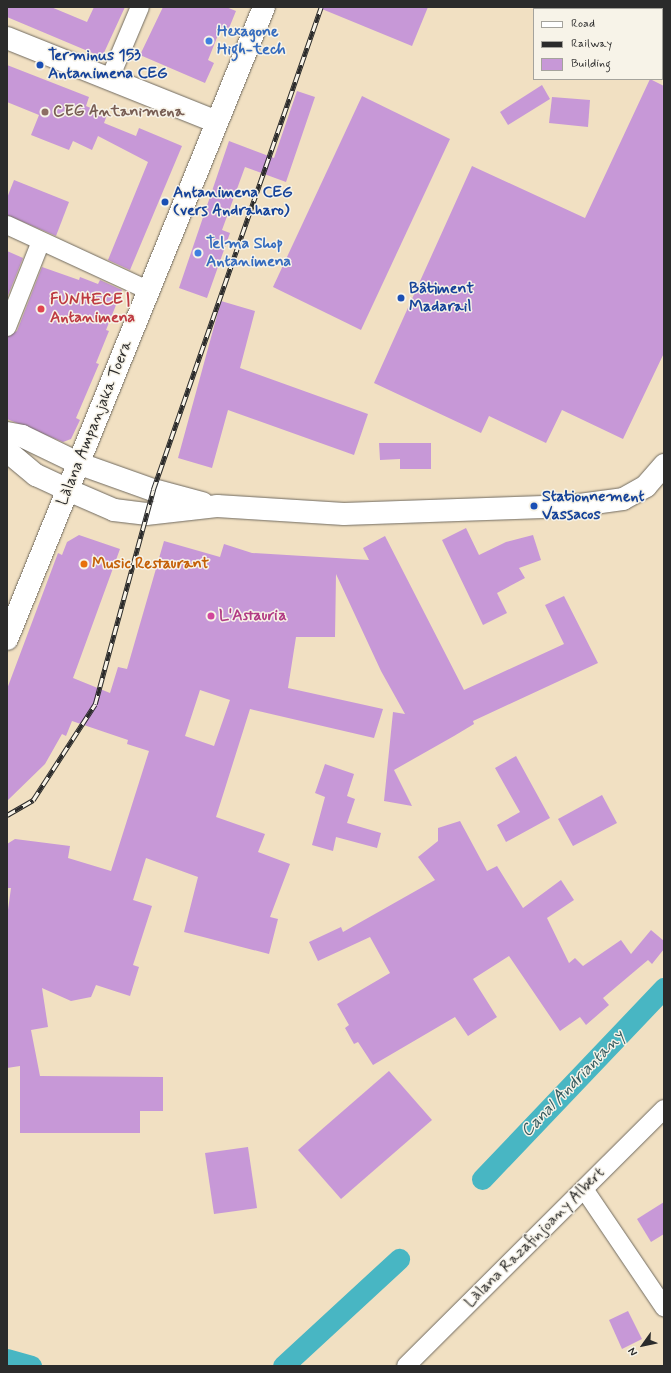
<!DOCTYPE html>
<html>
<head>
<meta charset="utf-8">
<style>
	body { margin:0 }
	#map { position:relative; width:671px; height:1373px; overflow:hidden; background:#f1e0c2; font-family:Mynerve,sans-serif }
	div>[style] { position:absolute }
	.canal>* { height:21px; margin:-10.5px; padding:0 10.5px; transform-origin:10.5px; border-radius:10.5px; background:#48b6c3 }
	.building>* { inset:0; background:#c798d7 }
	.roads { filter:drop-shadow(0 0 1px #706a60) drop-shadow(0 0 1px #706a60) }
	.street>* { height:18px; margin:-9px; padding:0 9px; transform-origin:9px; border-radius:9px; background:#fff }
	.secondary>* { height:22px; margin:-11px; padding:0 11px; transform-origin:11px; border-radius:11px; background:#fff }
	.primary>* { height:22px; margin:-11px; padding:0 11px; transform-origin:11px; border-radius:11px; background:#fff }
	.rail>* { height:4.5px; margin-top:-2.25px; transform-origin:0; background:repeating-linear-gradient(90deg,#f7f3e8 0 9px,#2b2b2b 0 18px); box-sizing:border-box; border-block:1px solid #2b2b2b }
	.dots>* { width:11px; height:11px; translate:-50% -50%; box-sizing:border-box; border:2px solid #f7f3e8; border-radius:50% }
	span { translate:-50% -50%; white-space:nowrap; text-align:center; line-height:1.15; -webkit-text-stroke:3px #f7f3e8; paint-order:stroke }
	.shop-label { font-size:16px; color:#366cbe; font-weight:700 }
	.left { translate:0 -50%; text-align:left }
	.transit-label { font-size:16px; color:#164399; font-weight:700 }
	.education-label { font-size:16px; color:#785e54; font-weight:700 }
	.health-label { font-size:16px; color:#be3a42; font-weight:700 }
	.street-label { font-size:16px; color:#2b2b2b }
	.food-label { font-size:16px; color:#c56008; font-weight:700 }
	.hotel-label { font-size:16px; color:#b23c85; font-weight:700 }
	.water-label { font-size:17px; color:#355c60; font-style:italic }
	.frame { position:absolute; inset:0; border:8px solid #2b2b2b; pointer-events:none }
	.legend { position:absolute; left:533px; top:8px; width:130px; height:72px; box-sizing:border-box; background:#f7f3e8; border:1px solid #a5a39c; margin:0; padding:5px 7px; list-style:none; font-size:12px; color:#2b2b2b }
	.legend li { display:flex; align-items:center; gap:8px; height:20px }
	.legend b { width:20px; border:1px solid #a5a39c }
	.north { position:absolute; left:623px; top:1325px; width:40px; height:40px; -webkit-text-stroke:3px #f7f3e8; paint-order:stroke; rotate:237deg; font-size:11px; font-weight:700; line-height:16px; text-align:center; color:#2b2b2b }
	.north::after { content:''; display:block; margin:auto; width:14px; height:18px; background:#2b2b2b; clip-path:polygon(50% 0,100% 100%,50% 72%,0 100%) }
</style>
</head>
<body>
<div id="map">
	<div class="canal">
		<i style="left:482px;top:1179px;width:264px;rotate:-46.4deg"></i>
		<i style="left:7px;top:1359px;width:25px;rotate:16deg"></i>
		<i style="left:283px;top:1366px;width:158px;rotate:-42.7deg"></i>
	</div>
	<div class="building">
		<i style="clip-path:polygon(7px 7px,51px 7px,87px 22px,94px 7px,125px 7px,102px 57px,7px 17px)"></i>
		<i style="clip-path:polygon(163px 7px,226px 7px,236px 11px,227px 33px,220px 30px,208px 60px,214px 63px,205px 83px,140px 55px)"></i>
		<i style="clip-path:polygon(317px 7px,428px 7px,412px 46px)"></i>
		<i style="clip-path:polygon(7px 65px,89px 97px,86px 106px,107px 115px,104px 123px,136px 136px,139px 128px,182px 146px,130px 270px,108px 260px,148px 162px,98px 136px,92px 150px,73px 141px,69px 150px,31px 135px,39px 115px,7px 102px)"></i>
		<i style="clip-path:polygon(650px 79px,664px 86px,664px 353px,623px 439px,562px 410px,546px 443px,489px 416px,481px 433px,374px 383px,472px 166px,585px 218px)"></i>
		<i style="clip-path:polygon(542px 85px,550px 99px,508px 125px,500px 112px)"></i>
		<i style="clip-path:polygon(297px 91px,315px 97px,286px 182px,245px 167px,222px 230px,230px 233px,207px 298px,179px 288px,229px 141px,274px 158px)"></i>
		<i style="clip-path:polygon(362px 96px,450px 139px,361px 330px,273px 287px)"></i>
		<i style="clip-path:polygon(552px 97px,590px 100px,588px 127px,549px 123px)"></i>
		<i style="clip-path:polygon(14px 180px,69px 202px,56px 236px,7px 215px,7px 198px)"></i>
		<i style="clip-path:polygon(7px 251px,23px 258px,7px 298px)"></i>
		<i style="clip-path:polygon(42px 267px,79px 280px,80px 277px,98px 284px,100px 280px,122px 290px,106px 330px,109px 331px,96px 363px,99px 364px,76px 418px,80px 420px,71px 439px,63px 442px,7px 419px,7px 337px,17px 331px)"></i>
		<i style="clip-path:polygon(221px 301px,255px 311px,240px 368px,368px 414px,354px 455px,228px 410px,212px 468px,178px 458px)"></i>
		<i style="clip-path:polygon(379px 443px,431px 443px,431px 469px,400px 469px,400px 459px,380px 460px)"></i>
		<i style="clip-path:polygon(466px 528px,479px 555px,506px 542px,533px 535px,541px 560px,519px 568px,525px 578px,497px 593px,507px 613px,483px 625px,442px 540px)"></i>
		<i style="clip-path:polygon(evenodd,79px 535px,120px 549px,73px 678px,110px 693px,118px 667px,127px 669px,164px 541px,220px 557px,224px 544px,252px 553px,369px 560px,363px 548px,385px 536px,464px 690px,564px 644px,545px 605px,564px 596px,598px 663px,473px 721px,474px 724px,454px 736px,394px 770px,412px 806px,384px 801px,393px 712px,405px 714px,381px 671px,336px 574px,335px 637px,296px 637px,288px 688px,383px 709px,374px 738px,250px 709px,216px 817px,265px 834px,258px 852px,290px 864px,270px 917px,278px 919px,269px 954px,184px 932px,198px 877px,146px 858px,133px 900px,152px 906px,133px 965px,139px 967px,130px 996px,96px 985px,91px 997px,71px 1001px,42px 988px,48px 1027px,31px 1030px,40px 1076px,163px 1077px,163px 1111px,140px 1111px,140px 1133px,20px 1133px,20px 1066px,7px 1068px,7px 917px,11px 888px,7px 888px,7px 844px,15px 839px,70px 846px,68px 858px,111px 871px,149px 751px,127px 744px,128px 740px,72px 721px,66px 736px,62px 734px,45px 764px,7px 801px,7px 689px,58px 553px,62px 555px,67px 542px,79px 535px,200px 690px,230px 700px,214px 746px,185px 736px,200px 690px)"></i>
		<i style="clip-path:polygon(516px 756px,550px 818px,506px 842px,497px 825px,520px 812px,495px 768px)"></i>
		<i style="clip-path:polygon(325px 764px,354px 774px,347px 796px,355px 799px,347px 823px,381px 833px,377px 848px,336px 837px,333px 851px,312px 845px,325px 797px,315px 793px)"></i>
		<i style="clip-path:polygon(602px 795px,617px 823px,573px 846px,558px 819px)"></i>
		<i style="clip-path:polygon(460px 821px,487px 871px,497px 866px,523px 908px,561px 880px,574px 900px,547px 918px,569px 963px,575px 958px,583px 966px,621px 940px,631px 954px,651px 930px,664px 941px,664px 949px,652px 964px,648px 960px,603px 998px,609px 1005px,586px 1025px,580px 1017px,560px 1031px,509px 956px,473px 979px,497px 1017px,468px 1036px,455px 1017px,373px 1065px,358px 1042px,354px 1044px,345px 1028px,349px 1025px,337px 1004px,390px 973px,370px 937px,318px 961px,309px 942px,341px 927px,343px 932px,435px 880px,418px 857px,438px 841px,438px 828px)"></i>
		<i style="clip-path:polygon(389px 1071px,432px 1120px,341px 1199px,298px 1150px)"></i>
		<i style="clip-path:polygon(248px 1147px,257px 1208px,214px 1214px,205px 1153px)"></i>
		<i style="clip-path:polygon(664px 1202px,664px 1234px,651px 1242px,637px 1219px)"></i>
		<i style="clip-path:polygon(628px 1311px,642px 1339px,622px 1349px,609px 1320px)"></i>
	</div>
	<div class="roads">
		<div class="street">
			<i style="left:110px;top:78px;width:77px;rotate:-67.1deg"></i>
			<i style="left:7px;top:225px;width:157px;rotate:24.8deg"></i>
			<i style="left:7px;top:327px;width:92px;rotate:-68.4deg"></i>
			<i style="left:584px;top:1189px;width:143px;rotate:55.9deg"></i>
			<i style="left:406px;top:1366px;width:364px;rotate:-44.9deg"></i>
		</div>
		<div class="secondary">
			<i style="left:7px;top:433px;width:15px;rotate:11deg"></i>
			<i style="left:22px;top:436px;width:64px;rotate:25.8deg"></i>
			<i style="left:80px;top:464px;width:77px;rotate:19.6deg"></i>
			<i style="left:153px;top:490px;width:51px;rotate:14.9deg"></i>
			<i style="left:7px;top:451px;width:38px;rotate:40deg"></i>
			<i style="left:36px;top:475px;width:35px;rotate:25deg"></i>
			<i style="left:68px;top:490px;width:50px;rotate:23.5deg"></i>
			<i style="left:114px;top:510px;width:32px;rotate:7deg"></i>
			<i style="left:146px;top:514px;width:71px;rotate:-6.4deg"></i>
			<i style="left:217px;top:506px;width:127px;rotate:3.6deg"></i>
			<i style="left:344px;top:514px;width:228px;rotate:-2deg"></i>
			<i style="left:572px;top:506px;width:51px;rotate:-7.8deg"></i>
			<i style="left:623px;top:499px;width:26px;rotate:-29deg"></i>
			<i style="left:646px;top:486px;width:28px;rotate:-49deg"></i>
		</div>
		<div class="primary">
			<i style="left:7px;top:38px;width:226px;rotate:21.8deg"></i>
			<i style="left:7px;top:639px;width:682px;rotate:-67.87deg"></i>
		</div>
	</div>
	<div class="rail">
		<i style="left:7px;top:815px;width:30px;rotate:-30deg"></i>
		<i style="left:33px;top:800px;width:114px;rotate:-57.1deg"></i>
		<i style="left:95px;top:704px;width:222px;rotate:-74.8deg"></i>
		<i style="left:153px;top:490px;width:511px;rotate:-70.82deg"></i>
	</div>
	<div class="dots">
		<i style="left:209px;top:41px;background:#3f7fe0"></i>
		<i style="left:40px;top:65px;background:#1a4fb4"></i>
		<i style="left:45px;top:112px;background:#8d6e63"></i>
		<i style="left:165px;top:202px;background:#1a4fb4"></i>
		<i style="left:198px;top:253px;background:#3f7fe0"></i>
		<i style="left:401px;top:298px;background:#1a4fb4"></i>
		<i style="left:41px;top:309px;background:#e0444e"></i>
		<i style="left:534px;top:506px;background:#1a4fb4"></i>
		<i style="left:84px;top:564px;background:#e8710a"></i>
		<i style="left:211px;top:616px;background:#d1479c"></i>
	</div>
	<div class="shop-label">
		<span class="left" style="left:217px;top:41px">Hexagone<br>High-tech</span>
		<span class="left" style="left:206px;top:253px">Telma Shop<br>Antanimena</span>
	</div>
	<div class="transit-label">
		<span class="left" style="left:48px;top:65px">Terminus 153<br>Antanimena CEG</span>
		<span class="left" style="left:173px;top:202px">Antanimena CEG<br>(vers Andraharo)</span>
		<span class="left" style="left:409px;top:298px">Bâtiment<br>Madarail</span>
		<span class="left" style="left:542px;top:506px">Stationnement<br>Vassacos</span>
	</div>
	<div class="education-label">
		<span class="left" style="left:53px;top:112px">CEG Antanimena</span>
	</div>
	<div class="health-label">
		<span class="left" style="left:50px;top:309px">FUNHECE |<br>Antanimena</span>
	</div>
	<div class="street-label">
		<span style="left:95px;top:423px;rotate:-68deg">Làlana Ampanjaka Toera</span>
		<span style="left:535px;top:1238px;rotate:-45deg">Làlana Razafinjoany Albert</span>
	</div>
	<div class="food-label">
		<span class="left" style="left:92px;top:564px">Music Restaurant</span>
	</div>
	<div class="hotel-label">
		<span class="left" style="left:219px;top:616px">L'Astauria</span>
	</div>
	<div class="water-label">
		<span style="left:573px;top:1084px;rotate:-46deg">Canal Andriantany</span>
	</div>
	<div class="frame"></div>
	<ul class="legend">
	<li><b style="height:5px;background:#fff"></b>Road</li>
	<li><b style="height:5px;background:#2b2b2b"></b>Railway</li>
	<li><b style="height:11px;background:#c798d7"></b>Building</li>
	</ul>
	<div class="north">N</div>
</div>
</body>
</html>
